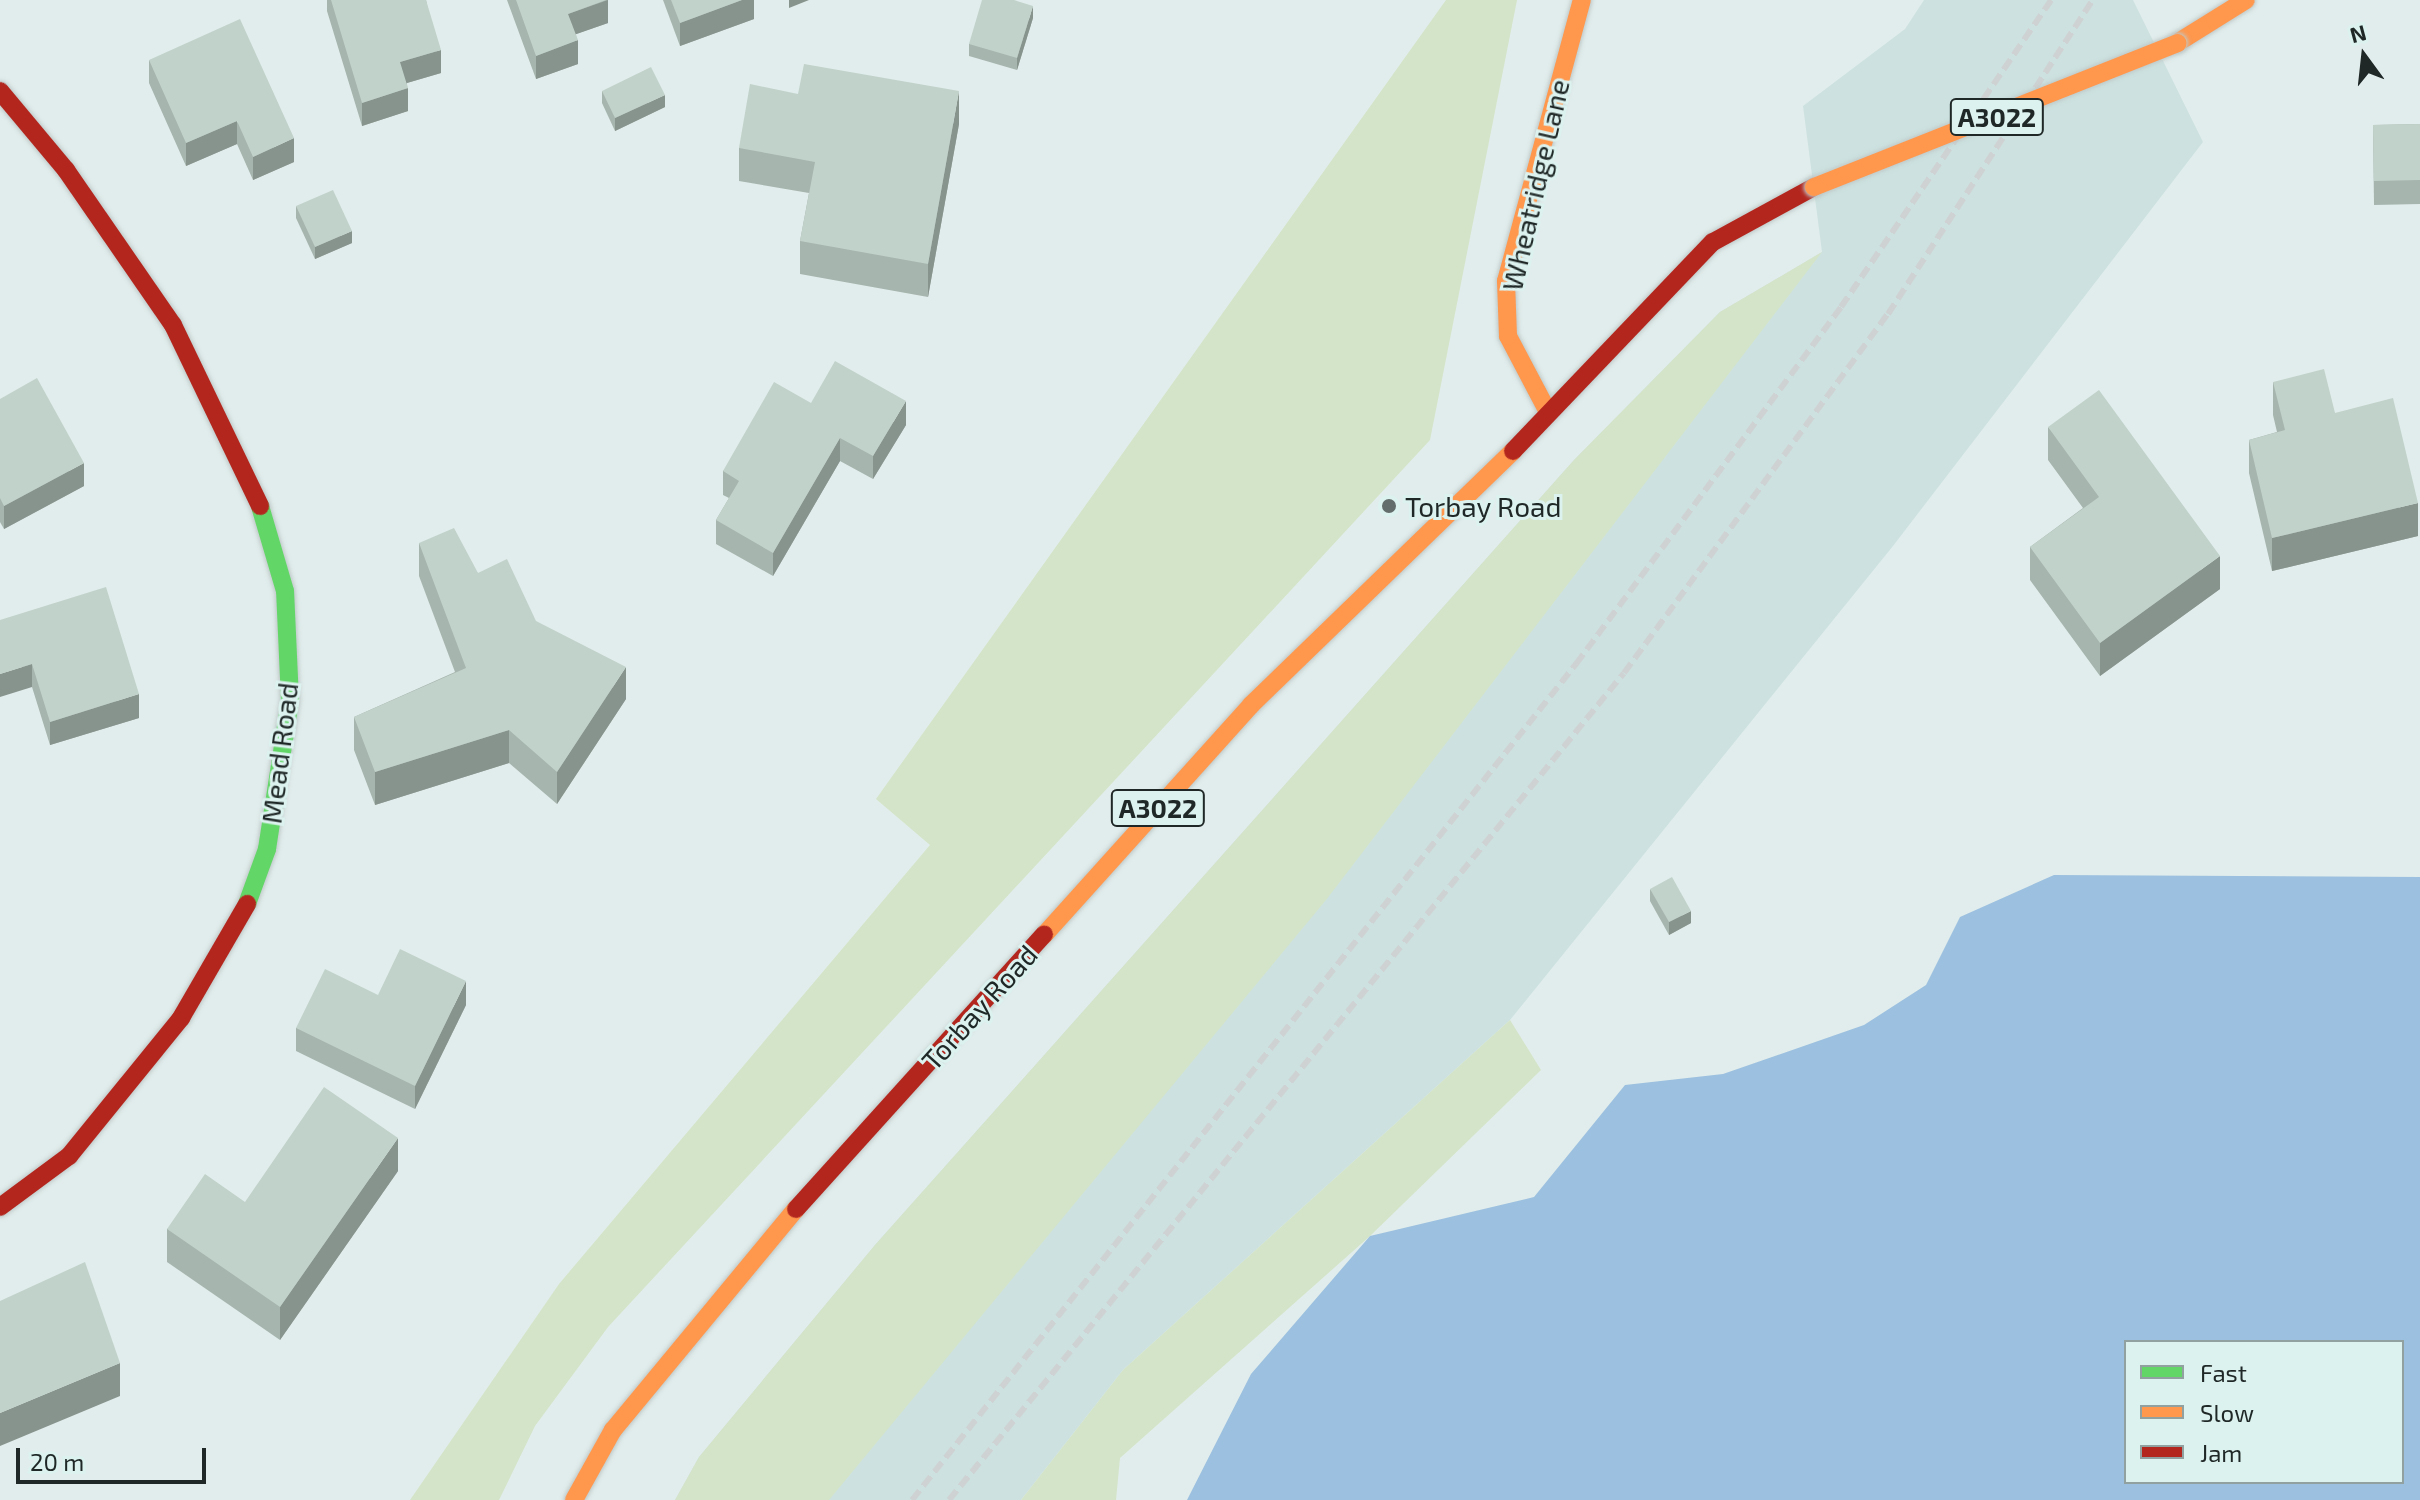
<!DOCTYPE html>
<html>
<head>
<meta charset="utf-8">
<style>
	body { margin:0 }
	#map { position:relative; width:2420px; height:1500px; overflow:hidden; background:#e1edec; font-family:"Exo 2",sans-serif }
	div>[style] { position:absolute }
	.built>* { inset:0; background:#cde2e0 }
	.green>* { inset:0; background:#d4e4c8 }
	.water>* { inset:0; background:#9cc0df }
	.roads { filter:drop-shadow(0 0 2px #bfc9c8) drop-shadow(0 0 2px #bfc9c8) }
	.fast>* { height:18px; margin:-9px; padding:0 9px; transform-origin:9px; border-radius:9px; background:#63d668 }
	.slow>* { height:18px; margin:-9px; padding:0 9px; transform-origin:9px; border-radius:9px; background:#ff974d }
	.jam>* { height:18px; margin:-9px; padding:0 9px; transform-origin:9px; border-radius:9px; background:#b3261e }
	.rail>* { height:6px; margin-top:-3px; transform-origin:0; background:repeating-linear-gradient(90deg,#ced2d2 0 12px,transparent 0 18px) }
	.bridges { filter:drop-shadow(0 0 2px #bfc9c8) drop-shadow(0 0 2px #bfc9c8) }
	.slow-bridge>* { height:18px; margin:-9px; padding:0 9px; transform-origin:9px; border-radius:9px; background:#ff974d }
	.wall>* { inset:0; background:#a6b5ae }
	.shaded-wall>* { inset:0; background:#87938d }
	.building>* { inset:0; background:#c1d2ca }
	.dots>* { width:22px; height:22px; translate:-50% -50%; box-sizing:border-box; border:4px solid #dcf2ef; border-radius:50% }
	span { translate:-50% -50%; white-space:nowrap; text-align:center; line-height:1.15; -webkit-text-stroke:6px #dcf2ef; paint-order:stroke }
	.shield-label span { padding:2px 6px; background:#dcf2ef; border:2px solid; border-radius:6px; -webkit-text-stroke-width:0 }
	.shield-label { font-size:26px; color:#1f2826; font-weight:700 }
	.street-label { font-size:28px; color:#1f2826 }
	.poi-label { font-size:28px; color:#1f2826 }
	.left { translate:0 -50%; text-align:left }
	.legend { position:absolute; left:2124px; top:1340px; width:280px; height:144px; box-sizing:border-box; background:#dcf2ef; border:2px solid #90a19f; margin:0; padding:10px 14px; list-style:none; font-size:24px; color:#1f2826 }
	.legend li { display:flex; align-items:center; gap:16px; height:40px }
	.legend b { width:40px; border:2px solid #90a19f }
	.north { position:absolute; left:2324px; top:16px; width:80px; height:80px; -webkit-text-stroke:6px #dcf2ef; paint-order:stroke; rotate:345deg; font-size:22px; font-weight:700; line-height:32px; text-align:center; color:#1f2826 }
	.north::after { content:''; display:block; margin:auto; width:28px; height:36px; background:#1f2826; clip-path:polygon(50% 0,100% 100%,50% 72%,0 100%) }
	.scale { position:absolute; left:16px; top:1448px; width:190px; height:36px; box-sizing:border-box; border:4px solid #1f2826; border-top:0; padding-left:10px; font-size:24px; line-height:28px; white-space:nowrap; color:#1f2826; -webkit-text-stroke:6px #dcf2ef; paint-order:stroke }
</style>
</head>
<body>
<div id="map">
	<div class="built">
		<i style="clip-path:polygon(1924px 0,2133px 0,2203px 142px,1893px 546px,1510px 1020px,1123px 1370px,1021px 1500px,675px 1500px,699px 1457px,875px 1245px,1574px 460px,1720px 312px,1822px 252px,1803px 106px,1905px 29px)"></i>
	</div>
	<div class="green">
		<i style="clip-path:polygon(1446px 0,1517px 0,1430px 440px,608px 1327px,535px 1426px,499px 1500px,410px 1500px,559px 1284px,930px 845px,876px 799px)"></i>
		<i style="clip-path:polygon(1822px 252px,1326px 900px,829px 1500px,675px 1500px,699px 1457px,875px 1245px,1574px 460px,1720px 312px)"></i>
		<i style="clip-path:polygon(1510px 1020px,1541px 1070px,1370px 1236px,1120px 1458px,1116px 1500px,1021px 1500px,1123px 1370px)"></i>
	</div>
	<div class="water">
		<i style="clip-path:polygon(evenodd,2054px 875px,2420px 877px,2420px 1500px,1187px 1500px,1251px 1374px,1370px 1236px,1534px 1197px,1625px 1085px,1723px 1074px,1864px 1025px,1926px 985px,1960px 917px,2054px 875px,2126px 1342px,2402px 1342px,2402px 1482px,2126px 1482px,2126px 1342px)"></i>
	</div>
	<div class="roads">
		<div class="fast">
			<i style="left:247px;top:904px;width:59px;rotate:-70deg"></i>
			<i style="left:267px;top:849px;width:151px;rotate:-81.2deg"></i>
			<i style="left:290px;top:700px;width:109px;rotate:-92.6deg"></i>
			<i style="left:285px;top:591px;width:89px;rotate:-106.4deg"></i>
		</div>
		<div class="slow">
			<i style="left:2177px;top:43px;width:81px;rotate:-31.9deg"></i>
			<i style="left:1548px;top:412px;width:86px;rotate:-117.8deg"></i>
			<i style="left:1508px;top:336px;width:55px;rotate:-92.1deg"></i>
			<i style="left:1506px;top:281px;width:291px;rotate:-74.9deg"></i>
			<i style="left:1044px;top:935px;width:309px;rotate:-48deg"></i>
			<i style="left:1251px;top:705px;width:365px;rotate:-44.1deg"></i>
			<i style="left:574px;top:1500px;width:80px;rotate:-60.9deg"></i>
			<i style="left:613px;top:1430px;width:287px;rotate:-50.4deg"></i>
		</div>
		<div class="jam">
			<i style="left:0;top:91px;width:103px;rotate:50.1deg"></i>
			<i style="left:66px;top:170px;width:188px;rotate:55.4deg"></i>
			<i style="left:173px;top:325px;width:201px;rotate:64.3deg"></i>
			<i style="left:1513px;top:451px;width:289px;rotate:-46.3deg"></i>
			<i style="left:1713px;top:242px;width:115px;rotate:-28.6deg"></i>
			<i style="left:0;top:1207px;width:86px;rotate:-36.5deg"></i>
			<i style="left:69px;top:1156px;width:178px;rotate:-50.9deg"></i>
			<i style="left:181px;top:1018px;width:132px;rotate:-59.9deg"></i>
			<i style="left:796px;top:1209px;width:370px;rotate:-47.9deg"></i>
		</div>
	</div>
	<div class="rail">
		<i style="left:912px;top:1500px;width:1068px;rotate:-51.54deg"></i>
		<i style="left:1576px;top:664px;width:445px;rotate:-53.4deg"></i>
		<i style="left:1841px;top:307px;width:372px;rotate:-55.6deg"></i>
		<i style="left:949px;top:1500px;width:1067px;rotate:-50.78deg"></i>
		<i style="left:1624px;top:673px;width:446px;rotate:-53.7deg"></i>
		<i style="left:1888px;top:314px;width:375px;rotate:-56.9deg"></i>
	</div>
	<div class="bridges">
		<div class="slow-bridge">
			<i style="left:1814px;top:187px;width:391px;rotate:-21.6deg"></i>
		</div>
	</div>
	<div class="wall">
		<i style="clip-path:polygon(327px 0,426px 0,441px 73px,407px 83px,408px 111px,362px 126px,327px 11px)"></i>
		<i style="clip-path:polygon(507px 0,608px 0,608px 23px,576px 34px,578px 64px,536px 79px)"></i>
		<i style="clip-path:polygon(663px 0,754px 0,754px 19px,680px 46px)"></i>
		<i style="clip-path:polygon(1033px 18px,1017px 70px,969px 56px,969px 44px)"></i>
		<i style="clip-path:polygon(149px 60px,294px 162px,253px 180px,237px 144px,186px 166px,149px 83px)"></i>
		<i style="clip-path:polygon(602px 91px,665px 107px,615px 131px,602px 103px)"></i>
		<i style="clip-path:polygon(959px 124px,928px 297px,800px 274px,800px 241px,809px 193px,739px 181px,739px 148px)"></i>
		<i style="clip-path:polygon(2420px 124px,2420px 204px,2374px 205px,2373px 125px)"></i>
		<i style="clip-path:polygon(296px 206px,352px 243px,315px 259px,296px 218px)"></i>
		<i style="clip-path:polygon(2273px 382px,2335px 413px,2418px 536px,2272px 571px,2249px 473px,2249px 440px,2277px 432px,2273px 415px)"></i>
		<i style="clip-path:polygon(0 399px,84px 486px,4px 529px,0 522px)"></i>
		<i style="clip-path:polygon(811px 403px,906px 425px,873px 479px,840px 461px,773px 576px,716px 544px,716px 520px,729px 498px,723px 495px,723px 471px)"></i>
		<i style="clip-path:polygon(2048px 427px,2220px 589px,2100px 676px,2030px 580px,2030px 547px,2083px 508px,2048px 460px)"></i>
		<i style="clip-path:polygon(419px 543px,478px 573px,626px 699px,557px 804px,509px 763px,375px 805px,354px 750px,354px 717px,455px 672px,419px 576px)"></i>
		<i style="clip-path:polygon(0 620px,139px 718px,50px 745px,32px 687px)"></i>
		<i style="clip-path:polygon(1650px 889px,1691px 923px,1669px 935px,1650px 901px)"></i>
		<i style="clip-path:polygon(466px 1005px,415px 1109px,296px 1051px,296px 1028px)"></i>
		<i style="clip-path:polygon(398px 1171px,280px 1340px,167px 1262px,167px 1229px)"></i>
	</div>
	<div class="shaded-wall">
		<i style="clip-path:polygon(608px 0,608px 23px,568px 37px,568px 14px)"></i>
		<i style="clip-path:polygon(742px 0,754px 0,754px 19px,680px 46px,680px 23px)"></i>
		<i style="clip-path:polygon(789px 0,809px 0,789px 8px)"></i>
		<i style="clip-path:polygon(1033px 6px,1033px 18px,1017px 70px,1017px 58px)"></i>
		<i style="clip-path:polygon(578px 40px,578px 64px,536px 79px,536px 56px)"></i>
		<i style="clip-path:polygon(441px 50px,441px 73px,400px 85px,400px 62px)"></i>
		<i style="clip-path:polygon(408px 88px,408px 111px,362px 126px,362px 103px)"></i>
		<i style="clip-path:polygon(959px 91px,959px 124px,928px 297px,928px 264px)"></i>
		<i style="clip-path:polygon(665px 95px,665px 107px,615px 131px,615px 118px)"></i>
		<i style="clip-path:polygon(237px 121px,237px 144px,186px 166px,186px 143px)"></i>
		<i style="clip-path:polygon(294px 138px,294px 162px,253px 180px,253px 157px)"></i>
		<i style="clip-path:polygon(352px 231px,352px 243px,315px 259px,315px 247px)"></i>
		<i style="clip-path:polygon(906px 401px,906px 425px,873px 479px,873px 456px)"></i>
		<i style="clip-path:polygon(840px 438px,840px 461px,773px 576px,773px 553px)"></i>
		<i style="clip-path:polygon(84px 463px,84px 486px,4px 529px,4px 506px)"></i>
		<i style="clip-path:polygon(2418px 503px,2418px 536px,2272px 571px,2272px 538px)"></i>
		<i style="clip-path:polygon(2220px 556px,2220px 589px,2100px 676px,2100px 643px)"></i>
		<i style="clip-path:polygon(32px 664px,32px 687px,0 697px,0 674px)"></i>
		<i style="clip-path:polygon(626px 667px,626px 699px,557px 804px,557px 772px)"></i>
		<i style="clip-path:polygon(139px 694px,139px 718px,50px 745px,50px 722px)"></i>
		<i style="clip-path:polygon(509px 730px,509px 763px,375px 805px,375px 772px)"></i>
		<i style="clip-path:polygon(1691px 911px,1691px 923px,1669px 935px,1669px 922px)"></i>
		<i style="clip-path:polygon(466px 981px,466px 1005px,415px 1109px,415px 1086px)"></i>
		<i style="clip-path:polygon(398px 1138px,398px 1171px,280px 1340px,280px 1307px)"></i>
		<i style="clip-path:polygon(120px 1363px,120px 1396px,0 1446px,0 1413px)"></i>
	</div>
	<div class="building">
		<i style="clip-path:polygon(331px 0,426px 0,441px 50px,400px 62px,408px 88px,362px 103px)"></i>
		<i style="clip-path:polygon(516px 0,606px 0,568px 14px,578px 40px,536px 56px)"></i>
		<i style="clip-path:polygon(671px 0,742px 0,680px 23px)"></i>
		<i style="clip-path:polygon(982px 0,1014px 0,1033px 6px,1017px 58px,969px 44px)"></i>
		<i style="clip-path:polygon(240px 19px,294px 138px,253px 157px,237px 121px,186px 143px,149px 60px)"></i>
		<i style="clip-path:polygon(804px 64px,959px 91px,928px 264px,800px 241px,815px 162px,739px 148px,750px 84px,798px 94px)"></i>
		<i style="clip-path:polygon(651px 67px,665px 95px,615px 118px,602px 91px)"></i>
		<i style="clip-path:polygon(2420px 124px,2420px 180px,2374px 181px,2373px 125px)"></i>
		<i style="clip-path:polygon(333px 190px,352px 231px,315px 247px,296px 206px)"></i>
		<i style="clip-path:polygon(835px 361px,906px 401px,873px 456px,840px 438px,773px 553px,716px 520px,739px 481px,723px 471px,774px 382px,811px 403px)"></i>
		<i style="clip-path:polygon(2324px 369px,2335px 413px,2393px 398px,2418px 503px,2272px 538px,2249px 440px,2285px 430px,2273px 382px)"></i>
		<i style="clip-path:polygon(37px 378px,84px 463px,4px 506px,0 498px,0 399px)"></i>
		<i style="clip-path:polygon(2099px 390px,2220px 556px,2100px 643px,2030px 547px,2099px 497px,2048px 427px)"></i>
		<i style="clip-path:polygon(454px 528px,478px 573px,507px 559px,536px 621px,626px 667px,557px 772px,509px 730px,375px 772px,354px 717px,466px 668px,419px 543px)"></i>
		<i style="clip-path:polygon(106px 587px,139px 694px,50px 722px,32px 664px,0 674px,0 620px)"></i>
		<i style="clip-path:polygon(1672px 877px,1691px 911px,1669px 922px,1650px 889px)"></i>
		<i style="clip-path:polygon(400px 949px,466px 981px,415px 1086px,296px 1028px,325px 969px,378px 995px)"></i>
		<i style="clip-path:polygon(324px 1087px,398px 1138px,280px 1307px,167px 1229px,205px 1174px,245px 1202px)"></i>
		<i style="clip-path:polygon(85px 1262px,120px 1363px,0 1413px,0 1301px)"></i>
	</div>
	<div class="dots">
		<i style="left:1389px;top:506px;background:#636d6b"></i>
	</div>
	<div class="shield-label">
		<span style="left:1997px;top:117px">A3022</span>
		<span style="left:1158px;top:808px">A3022</span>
	</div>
	<div class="street-label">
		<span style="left:1535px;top:185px;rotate:-77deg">Wheatridge Lane</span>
		<span style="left:279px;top:753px;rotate:-83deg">Mead Road</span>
		<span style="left:979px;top:1007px;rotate:-48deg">Torbay Road</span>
	</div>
	<div class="poi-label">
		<span class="left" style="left:1405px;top:506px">Torbay Road</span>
	</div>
	<ul class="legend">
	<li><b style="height:10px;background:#63d668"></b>Fast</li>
	<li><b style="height:10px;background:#ff974d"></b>Slow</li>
	<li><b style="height:10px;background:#b3261e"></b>Jam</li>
	</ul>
	<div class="north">N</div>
	<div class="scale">20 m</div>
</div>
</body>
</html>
